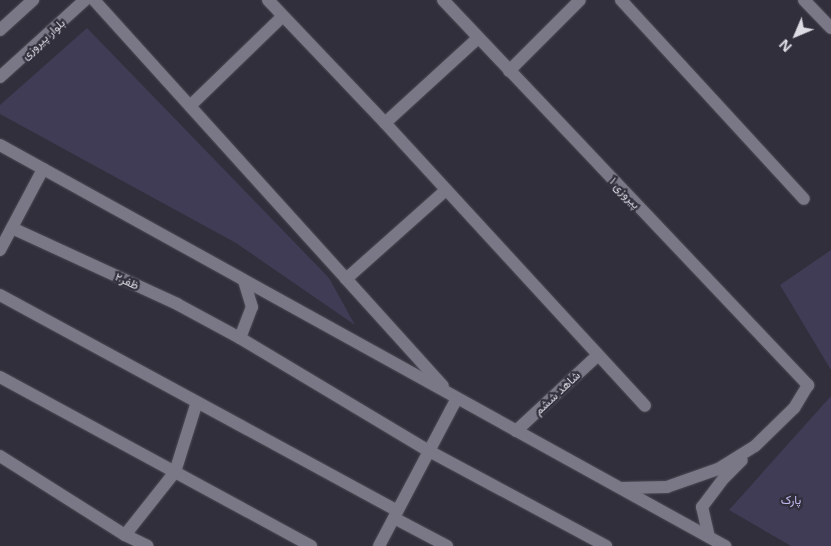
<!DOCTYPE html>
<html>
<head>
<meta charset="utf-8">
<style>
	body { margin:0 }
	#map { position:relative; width:831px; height:546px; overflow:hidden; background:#312f3b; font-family:"Open Sans",Vazirmatn,sans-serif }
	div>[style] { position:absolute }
	.green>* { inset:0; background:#403c56 }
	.roads { filter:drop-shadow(0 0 1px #4c4a54) drop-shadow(0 0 1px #4c4a54) }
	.street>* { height:12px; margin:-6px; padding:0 6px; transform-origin:6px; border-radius:6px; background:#7a7886 }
	.secondary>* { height:12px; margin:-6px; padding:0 6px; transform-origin:6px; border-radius:6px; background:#7a7886 }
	span { translate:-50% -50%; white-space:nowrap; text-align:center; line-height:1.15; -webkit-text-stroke:4.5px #312f3b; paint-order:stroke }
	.street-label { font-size:12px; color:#dddce4 }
	.park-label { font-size:12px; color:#c3bbf4 }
	.north { position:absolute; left:771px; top:10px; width:50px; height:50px; -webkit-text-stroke:4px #312f3b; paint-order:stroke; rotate:225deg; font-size:14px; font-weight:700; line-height:20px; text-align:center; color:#dddce4 }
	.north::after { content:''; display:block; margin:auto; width:18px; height:22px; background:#dddce4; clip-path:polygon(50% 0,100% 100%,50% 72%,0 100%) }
</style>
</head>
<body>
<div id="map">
	<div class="green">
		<i style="clip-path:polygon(87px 28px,329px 278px,355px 325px,236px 243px,0 114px,0 105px)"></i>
		<i style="clip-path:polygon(831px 250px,831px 370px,780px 285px)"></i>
		<i style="clip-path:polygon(831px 396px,831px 546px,791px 546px,729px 510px)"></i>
	</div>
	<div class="roads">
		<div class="street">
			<i style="left:94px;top:0;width:520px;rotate:47.88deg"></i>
			<i style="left:268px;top:0;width:170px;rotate:46.4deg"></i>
			<i style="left:385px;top:123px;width:384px;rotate:47.4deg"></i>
			<i style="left:443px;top:0;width:531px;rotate:46.53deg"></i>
			<i style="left:808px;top:385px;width:27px;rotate:121deg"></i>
			<i style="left:794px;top:408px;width:54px;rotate:135.7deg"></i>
			<i style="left:755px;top:446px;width:44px;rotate:148.1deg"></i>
			<i style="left:718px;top:469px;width:54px;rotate:160.6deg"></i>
			<i style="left:667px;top:487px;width:46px;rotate:178.8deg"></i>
			<i style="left:621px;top:0;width:270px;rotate:47.4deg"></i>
			<i style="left:509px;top:71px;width:100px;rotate:-45deg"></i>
			<i style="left:190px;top:106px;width:129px;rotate:-44.1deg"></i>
			<i style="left:385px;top:123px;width:126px;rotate:-42.4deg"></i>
			<i style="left:0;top:145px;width:829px;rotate:28.95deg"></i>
			<i style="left:12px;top:228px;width:182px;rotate:24.7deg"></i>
			<i style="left:177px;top:304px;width:72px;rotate:28.4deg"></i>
			<i style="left:240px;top:338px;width:220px;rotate:30.9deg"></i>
			<i style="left:429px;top:451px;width:201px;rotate:28.2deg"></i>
			<i style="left:0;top:250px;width:92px;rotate:-62deg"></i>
			<i style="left:346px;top:279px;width:134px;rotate:-41.7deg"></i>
			<i style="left:0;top:295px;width:452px;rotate:28.5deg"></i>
			<i style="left:240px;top:338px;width:33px;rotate:-69deg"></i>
			<i style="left:252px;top:307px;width:28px;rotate:-107deg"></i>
			<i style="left:0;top:377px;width:354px;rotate:28.5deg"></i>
			<i style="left:516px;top:431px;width:110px;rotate:-42.8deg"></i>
			<i style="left:0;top:456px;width:148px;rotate:32.3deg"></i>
			<i style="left:125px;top:535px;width:25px;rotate:26deg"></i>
			<i style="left:394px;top:518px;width:60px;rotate:27.8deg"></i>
			<i style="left:125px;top:535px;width:80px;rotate:-51.6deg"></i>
			<i style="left:175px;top:472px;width:73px;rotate:-72.6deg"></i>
			<i style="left:709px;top:537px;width:31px;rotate:-103deg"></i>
			<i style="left:702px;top:507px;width:36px;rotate:-53deg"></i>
			<i style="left:724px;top:478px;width:25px;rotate:-45deg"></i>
			<i style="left:379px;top:546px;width:167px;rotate:-62.2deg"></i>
		</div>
		<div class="secondary">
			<i style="left:804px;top:0;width:39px;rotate:46deg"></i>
			<i style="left:0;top:30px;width:45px;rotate:-42.3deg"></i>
			<i style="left:0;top:77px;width:115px;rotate:-42.2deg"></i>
		</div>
	</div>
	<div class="street-label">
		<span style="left:43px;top:39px;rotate:-42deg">بلوار پیروزی</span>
		<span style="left:625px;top:193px;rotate:46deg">پیروزی ۱</span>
		<span style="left:127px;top:281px;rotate:25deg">ظفر۲</span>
		<span style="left:557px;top:393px;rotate:-43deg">شاهد ششم</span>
	</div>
	<div class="park-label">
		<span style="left:791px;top:500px">پارک</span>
	</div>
	<div class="north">N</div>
</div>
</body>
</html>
